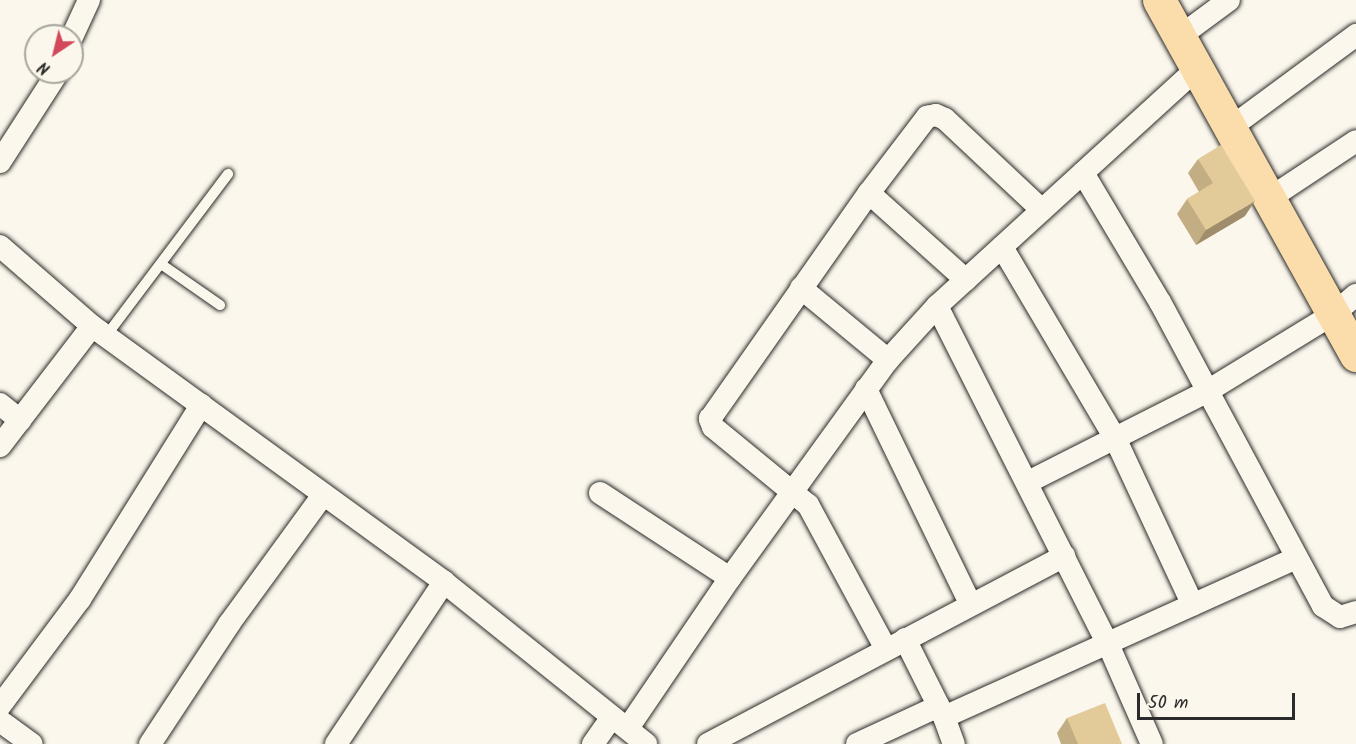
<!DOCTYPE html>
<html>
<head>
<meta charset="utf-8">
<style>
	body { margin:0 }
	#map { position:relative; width:1356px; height:744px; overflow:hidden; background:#fbf7ec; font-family:Kalam,sans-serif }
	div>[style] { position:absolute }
	.roads { filter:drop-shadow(0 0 2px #2b2b2b) drop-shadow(0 0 2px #2b2b2b) }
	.service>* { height:10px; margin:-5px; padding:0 5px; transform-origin:5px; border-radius:5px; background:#fbf7ec }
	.minor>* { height:22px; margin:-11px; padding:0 11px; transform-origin:11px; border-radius:11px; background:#fbf7ec }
	.primary>* { height:33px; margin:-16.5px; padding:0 16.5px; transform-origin:16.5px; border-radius:16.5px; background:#fbddab }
	.wall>* { inset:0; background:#c3ae84 }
	.shaded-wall>* { inset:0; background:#9f8d6b }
	.building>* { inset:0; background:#e3ca99 }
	span { translate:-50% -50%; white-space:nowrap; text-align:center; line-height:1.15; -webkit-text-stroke:6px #fbf7ec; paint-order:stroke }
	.north { position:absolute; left:24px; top:24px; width:60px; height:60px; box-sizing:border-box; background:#fbf7ec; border:2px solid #a8a59f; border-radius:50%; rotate:215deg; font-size:16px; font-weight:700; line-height:24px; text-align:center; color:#2b2b2b }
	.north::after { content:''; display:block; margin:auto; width:21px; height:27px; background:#d1495b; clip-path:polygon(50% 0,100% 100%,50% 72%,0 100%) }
	.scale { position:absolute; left:1137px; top:693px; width:158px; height:27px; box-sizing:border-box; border:3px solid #2b2b2b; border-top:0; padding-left:8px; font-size:18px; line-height:21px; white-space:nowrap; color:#2b2b2b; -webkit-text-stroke:4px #fbf7ec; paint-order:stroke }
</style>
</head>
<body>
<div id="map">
	<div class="roads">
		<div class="service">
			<i style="left:161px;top:264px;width:72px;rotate:34.8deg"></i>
			<i style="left:106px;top:336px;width:203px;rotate:-53deg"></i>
		</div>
		<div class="minor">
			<i style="left:72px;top:37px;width:41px;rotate:-65.3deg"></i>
			<i style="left:1179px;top:37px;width:62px;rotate:-36.5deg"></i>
			<i style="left:1230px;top:128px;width:157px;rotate:-36.4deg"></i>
			<i style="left:0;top:162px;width:107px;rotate:-57.2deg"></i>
			<i style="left:1083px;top:173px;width:150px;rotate:59.2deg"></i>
			<i style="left:1160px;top:302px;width:345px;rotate:61.8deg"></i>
			<i style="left:1323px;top:606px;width:20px;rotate:33deg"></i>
			<i style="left:1340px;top:617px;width:17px;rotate:-17deg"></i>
			<i style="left:869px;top:193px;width:130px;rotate:41.9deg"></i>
			<i style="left:1270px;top:198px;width:103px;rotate:-33.5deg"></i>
			<i style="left:0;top:246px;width:122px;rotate:41deg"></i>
			<i style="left:92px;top:326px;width:435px;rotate:36deg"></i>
			<i style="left:444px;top:582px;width:259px;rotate:38.7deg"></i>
			<i style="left:1002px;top:247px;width:222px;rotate:59.4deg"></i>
			<i style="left:1115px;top:438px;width:184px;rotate:65deg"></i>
			<i style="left:801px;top:288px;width:113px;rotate:39.6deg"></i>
			<i style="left:937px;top:306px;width:379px;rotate:63.2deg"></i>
			<i style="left:1108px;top:644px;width:109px;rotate:66.3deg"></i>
			<i style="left:866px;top:389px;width:240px;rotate:64.1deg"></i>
			<i style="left:0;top:404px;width:26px;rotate:39deg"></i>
			<i style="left:0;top:446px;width:151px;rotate:-52.5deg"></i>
			<i style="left:1028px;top:482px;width:199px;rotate:-26.8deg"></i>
			<i style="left:1206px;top:392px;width:151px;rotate:-31.5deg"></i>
			<i style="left:1335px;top:313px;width:28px;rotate:-41deg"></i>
			<i style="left:600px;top:493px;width:155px;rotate:33.2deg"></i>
			<i style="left:905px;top:639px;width:87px;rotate:63.4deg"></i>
			<i style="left:944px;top:717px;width:29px;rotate:70deg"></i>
			<i style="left:886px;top:649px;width:164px;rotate:-118.4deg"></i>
			<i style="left:808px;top:505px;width:123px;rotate:-140.6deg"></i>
			<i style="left:713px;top:427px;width:9px;rotate:-111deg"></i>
			<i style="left:710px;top:419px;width:276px;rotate:-54.9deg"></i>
			<i style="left:869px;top:193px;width:96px;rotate:-52.7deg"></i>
			<i style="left:927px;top:117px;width:9px;rotate:-13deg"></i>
			<i style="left:936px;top:115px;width:10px;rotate:24deg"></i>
			<i style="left:945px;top:119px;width:133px;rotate:43.2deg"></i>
			<i style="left:0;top:706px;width:134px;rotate:-53.2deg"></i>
			<i style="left:80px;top:599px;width:229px;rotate:-58deg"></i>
			<i style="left:944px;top:717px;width:386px;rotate:-24.3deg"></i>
			<i style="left:0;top:721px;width:39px;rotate:36deg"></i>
			<i style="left:628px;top:728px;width:181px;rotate:-55.8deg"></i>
			<i style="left:730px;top:578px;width:269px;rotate:-54.1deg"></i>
			<i style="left:888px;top:360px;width:73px;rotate:-47.8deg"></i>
			<i style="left:937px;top:306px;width:352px;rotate:-42.4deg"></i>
			<i style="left:150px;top:744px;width:144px;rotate:-56.6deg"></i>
			<i style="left:229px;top:624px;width:160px;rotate:-53.9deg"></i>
			<i style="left:336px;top:744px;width:195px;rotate:-56.3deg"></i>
			<i style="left:593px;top:744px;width:33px;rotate:-55deg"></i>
			<i style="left:708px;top:744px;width:403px;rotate:-27.8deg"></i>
			<i style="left:857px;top:744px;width:90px;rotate:-24.9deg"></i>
		</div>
		<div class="primary">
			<i style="left:1159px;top:0;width:406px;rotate:61deg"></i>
		</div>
	</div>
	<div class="wall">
		<i style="clip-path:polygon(1198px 159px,1245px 216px,1196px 245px,1177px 214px,1187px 199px,1199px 192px,1188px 173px)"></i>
		<i style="clip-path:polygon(1067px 718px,1122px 744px,1061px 744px,1057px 733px)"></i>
	</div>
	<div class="shaded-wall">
		<i style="clip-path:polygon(1255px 201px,1245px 216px,1196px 245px,1206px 230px)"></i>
	</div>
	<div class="building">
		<i style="clip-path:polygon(1221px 145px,1255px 201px,1206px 230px,1187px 199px,1213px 183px,1198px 159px)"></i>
		<i style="clip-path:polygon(1105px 703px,1122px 744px,1078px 744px,1067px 718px)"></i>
	</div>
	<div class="north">N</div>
	<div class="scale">50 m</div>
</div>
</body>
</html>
